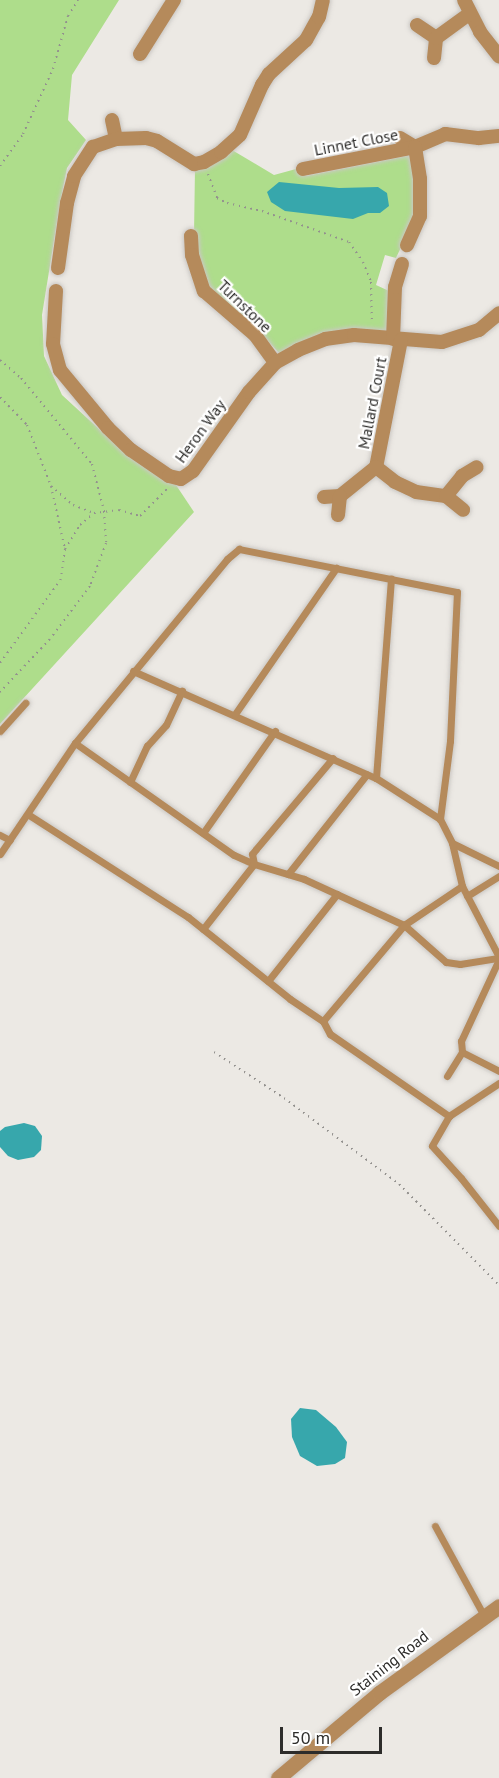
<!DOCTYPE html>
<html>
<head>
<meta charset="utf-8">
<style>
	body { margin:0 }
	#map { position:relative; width:499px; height:1778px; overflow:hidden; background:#ece9e4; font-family:"PT Sans",sans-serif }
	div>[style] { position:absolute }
	.green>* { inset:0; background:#aedd8b }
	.water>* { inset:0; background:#37a7ac }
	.path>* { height:2px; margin-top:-1px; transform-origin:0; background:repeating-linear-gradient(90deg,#93918e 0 1.5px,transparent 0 6px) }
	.roads { filter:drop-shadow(0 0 2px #cac7c3) drop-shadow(0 0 2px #cac7c3) }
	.service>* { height:7px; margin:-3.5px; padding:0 3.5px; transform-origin:3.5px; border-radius:3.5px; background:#b58a5b }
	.minor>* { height:14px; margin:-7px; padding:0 7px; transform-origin:7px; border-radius:7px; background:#b58a5b }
	.tertiary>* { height:15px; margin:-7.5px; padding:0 7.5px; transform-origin:7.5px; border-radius:7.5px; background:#b58a5b }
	span { translate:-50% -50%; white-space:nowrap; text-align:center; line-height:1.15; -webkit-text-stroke:4.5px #fff; paint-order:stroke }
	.street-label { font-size:16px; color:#2d2c2a }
	.scale { position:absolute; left:280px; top:1727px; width:102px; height:27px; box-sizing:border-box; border:3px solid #2d2c2a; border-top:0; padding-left:8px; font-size:18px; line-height:21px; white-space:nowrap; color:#2d2c2a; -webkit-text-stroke:4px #fff; paint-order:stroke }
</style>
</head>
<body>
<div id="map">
	<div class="green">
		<i style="clip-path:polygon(0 0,119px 0,72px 75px,68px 120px,86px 140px,67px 168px,60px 203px,42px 315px,44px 356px,62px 395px,112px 441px,174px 482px,194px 512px,0 724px)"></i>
		<i style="clip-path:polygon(232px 150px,274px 175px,296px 169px,306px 176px,412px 155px,417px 213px,396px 258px,385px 255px,376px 285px,389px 291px,388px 335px,372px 332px,281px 355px,253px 325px,205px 283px,194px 234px,195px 168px)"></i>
	</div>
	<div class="water">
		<i style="clip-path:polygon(279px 182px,339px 188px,378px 187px,387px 193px,389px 206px,380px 213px,368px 213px,353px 219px,285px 211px,271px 202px,267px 192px)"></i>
		<i style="clip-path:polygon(24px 1123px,35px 1126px,42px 1136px,41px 1150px,34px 1157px,18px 1160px,8px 1156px,0 1147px,0 1131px,5px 1127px)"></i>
		<i style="clip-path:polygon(300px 1408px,316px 1410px,336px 1427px,347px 1442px,345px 1458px,335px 1464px,317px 1466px,300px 1456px,292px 1437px,291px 1419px)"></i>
	</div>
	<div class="path">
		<i style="left:0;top:166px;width:39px;rotate:-54deg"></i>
		<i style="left:23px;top:134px;width:72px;rotate:-65.2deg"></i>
		<i style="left:53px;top:69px;width:55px;rotate:-74.2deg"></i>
		<i style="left:68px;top:16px;width:19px;rotate:-58deg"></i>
		<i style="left:208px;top:174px;width:26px;rotate:69deg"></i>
		<i style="left:217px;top:198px;width:11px;rotate:27deg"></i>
		<i style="left:227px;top:203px;width:36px;rotate:13deg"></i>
		<i style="left:262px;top:211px;width:92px;rotate:19.6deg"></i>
		<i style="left:349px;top:242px;width:24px;rotate:55deg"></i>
		<i style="left:363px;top:262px;width:22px;rotate:68deg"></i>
		<i style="left:371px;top:282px;width:41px;rotate:88.6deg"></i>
		<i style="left:0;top:360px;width:28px;rotate:41deg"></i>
		<i style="left:21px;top:378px;width:112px;rotate:50.5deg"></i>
		<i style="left:92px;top:464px;width:49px;rotate:75.7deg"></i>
		<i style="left:104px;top:511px;width:32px;rotate:86deg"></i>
		<i style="left:106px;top:543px;width:46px;rotate:110.4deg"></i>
		<i style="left:90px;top:586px;width:66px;rotate:127deg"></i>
		<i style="left:50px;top:639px;width:73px;rotate:133.3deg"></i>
		<i style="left:0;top:397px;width:39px;rotate:46deg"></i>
		<i style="left:27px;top:425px;width:66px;rotate:68.5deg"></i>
		<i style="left:51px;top:486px;width:65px;rotate:77.5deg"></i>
		<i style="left:65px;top:549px;width:30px;rotate:98deg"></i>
		<i style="left:61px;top:579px;width:104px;rotate:126deg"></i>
		<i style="left:51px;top:486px;width:29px;rotate:41deg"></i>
		<i style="left:73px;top:505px;width:22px;rotate:21deg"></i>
		<i style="left:65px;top:549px;width:28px;rotate:-58deg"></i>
		<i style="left:80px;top:525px;width:18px;rotate:-41deg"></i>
		<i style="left:94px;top:513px;width:25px;rotate:-7deg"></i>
		<i style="left:119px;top:510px;width:22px;rotate:16deg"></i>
		<i style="left:140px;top:516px;width:38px;rotate:-45deg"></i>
		<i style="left:214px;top:1052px;width:84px;rotate:33.3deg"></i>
		<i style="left:284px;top:1098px;width:144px;rotate:36.8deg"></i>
		<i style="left:399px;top:1184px;width:142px;rotate:45.3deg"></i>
	</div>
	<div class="roads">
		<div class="service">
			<i style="left:133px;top:671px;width:266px;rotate:23.8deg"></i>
			<i style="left:376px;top:778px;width:76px;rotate:32.6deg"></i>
			<i style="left:235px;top:714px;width:178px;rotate:-55.3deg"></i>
			<i style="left:0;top:731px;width:38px;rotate:-48deg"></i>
			<i style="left:75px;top:743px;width:194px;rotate:35.2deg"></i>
			<i style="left:234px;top:855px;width:22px;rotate:24deg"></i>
			<i style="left:254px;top:864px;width:52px;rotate:16.7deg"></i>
			<i style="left:304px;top:879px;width:110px;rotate:24.7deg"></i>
			<i style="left:404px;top:925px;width:56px;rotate:41.4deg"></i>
			<i style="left:446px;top:962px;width:14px;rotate:8deg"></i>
			<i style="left:460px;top:964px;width:39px;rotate:-9deg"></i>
			<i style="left:376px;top:778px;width:200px;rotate:-85.7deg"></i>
			<i style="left:130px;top:782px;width:40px;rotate:-65deg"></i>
			<i style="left:147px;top:746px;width:28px;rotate:-48deg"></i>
			<i style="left:166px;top:725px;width:38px;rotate:-65deg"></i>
			<i style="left:29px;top:815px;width:189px;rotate:32.7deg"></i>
			<i style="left:188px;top:917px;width:131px;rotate:38.8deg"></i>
			<i style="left:290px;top:999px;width:40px;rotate:34deg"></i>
			<i style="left:323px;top:1021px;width:126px;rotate:-49.8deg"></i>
			<i style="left:404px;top:925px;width:70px;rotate:-33.9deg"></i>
			<i style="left:203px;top:833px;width:125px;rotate:-54.8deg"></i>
			<i style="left:0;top:835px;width:11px;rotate:27deg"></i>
			<i style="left:452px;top:843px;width:52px;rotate:26.1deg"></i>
			<i style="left:0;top:854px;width:134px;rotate:-56deg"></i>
			<i style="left:75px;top:743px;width:239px;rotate:-50.4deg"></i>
			<i style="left:227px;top:559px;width:16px;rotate:-40deg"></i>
			<i style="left:239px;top:549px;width:222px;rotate:11.2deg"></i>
			<i style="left:457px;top:592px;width:149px;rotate:92.7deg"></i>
			<i style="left:450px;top:741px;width:79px;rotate:97.3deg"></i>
			<i style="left:440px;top:819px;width:27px;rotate:63deg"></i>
			<i style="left:452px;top:843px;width:44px;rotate:76.9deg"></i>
			<i style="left:462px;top:886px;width:80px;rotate:62.5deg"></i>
			<i style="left:288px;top:874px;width:127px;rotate:-51.7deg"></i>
			<i style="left:467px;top:896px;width:38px;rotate:-32deg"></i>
			<i style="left:203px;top:929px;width:83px;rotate:-51.9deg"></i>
			<i style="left:254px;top:864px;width:10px;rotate:-101deg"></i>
			<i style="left:252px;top:854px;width:6px;rotate:-51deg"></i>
			<i style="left:256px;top:849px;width:119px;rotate:-49.8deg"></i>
			<i style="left:268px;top:981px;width:111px;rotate:-51.6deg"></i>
			<i style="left:323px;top:1021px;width:15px;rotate:62deg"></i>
			<i style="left:330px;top:1034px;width:145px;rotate:34.6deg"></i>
			<i style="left:462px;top:1052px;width:42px;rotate:27.2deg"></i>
			<i style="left:447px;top:1076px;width:28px;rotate:-58deg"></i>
			<i style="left:462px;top:1052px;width:11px;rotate:-95deg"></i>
			<i style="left:461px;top:1041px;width:90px;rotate:-65.1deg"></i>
			<i style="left:499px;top:1083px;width:60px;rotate:146.6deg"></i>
			<i style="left:449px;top:1116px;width:34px;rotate:120deg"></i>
			<i style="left:432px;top:1146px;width:43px;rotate:47.8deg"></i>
			<i style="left:461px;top:1178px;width:61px;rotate:51.6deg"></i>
			<i style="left:435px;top:1526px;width:102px;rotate:61.4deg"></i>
		</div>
		<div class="minor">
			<i style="left:464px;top:0;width:36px;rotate:63deg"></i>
			<i style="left:480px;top:32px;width:31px;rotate:52deg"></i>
			<i style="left:417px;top:25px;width:23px;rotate:34deg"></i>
			<i style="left:140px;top:54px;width:64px;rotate:-57.8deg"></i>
			<i style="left:434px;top:58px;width:20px;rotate:-84deg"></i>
			<i style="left:436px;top:38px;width:41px;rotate:-36deg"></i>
			<i style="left:112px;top:120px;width:19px;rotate:78deg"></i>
			<i style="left:400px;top:138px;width:17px;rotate:31deg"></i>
			<i style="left:415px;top:147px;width:33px;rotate:-23deg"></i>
			<i style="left:445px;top:134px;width:34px;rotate:7deg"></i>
			<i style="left:479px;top:138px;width:20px;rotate:-6deg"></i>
			<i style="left:303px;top:169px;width:114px;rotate:-11.1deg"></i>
			<i style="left:415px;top:147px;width:32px;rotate:81deg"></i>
			<i style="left:420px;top:179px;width:37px;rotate:90deg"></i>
			<i style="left:420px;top:216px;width:32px;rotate:114deg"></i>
			<i style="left:191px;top:236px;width:19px;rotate:87deg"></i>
			<i style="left:192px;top:255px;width:38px;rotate:72deg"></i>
			<i style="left:204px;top:291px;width:67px;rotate:40.8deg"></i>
			<i style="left:255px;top:335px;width:34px;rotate:54deg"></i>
			<i style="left:58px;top:268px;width:66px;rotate:-82.1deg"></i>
			<i style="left:67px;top:203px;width:28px;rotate:-75deg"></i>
			<i style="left:74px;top:176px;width:35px;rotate:-57deg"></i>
			<i style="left:93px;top:147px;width:24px;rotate:-19deg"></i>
			<i style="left:116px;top:139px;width:30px;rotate:-2deg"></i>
			<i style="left:146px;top:138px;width:11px;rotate:15deg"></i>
			<i style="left:157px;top:141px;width:44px;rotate:31.9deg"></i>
			<i style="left:194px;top:164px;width:10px;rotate:-11deg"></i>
			<i style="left:204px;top:162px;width:20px;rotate:-30deg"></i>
			<i style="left:221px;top:152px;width:25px;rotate:-42deg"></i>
			<i style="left:240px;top:135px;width:55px;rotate:-66.3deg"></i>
			<i style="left:262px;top:85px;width:13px;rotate:-58deg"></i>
			<i style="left:269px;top:74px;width:50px;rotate:-42.6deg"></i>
			<i style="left:306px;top:40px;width:26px;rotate:-61deg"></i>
			<i style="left:319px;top:17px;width:17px;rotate:-77deg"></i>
			<i style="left:56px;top:291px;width:53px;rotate:93.2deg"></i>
			<i style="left:53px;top:344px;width:27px;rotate:75deg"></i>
			<i style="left:60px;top:370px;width:75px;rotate:50.4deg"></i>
			<i style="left:108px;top:428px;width:32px;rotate:44deg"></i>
			<i style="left:131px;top:450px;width:46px;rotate:34.4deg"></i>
			<i style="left:169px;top:476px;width:12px;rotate:14deg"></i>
			<i style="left:181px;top:479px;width:14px;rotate:-34deg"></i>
			<i style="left:193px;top:471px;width:97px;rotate:-54.7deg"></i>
			<i style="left:249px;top:392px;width:39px;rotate:-48deg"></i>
			<i style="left:275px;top:363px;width:26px;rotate:-29deg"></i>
			<i style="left:298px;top:350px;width:29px;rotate:-22deg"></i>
			<i style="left:325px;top:339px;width:29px;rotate:-8deg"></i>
			<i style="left:354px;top:335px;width:88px;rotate:4.5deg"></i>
			<i style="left:442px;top:342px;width:39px;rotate:-18deg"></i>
			<i style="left:479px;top:330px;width:26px;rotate:-40deg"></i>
			<i style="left:393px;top:339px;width:52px;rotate:-87.8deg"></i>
			<i style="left:395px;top:287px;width:24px;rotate:-73deg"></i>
			<i style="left:401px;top:340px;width:129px;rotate:101.1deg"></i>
			<i style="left:376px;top:467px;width:24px;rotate:38deg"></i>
			<i style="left:395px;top:482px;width:23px;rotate:25deg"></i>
			<i style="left:416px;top:492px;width:30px;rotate:8deg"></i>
			<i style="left:446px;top:496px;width:22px;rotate:39deg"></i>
			<i style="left:446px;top:496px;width:26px;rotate:-51deg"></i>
			<i style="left:462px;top:476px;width:17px;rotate:-31deg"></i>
			<i style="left:324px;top:497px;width:16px;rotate:-4deg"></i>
			<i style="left:340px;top:496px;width:46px;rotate:-38.9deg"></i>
			<i style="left:338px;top:515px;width:19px;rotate:-84deg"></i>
		</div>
		<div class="tertiary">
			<i style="left:278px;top:1778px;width:132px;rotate:-40.1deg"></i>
			<i style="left:379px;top:1693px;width:148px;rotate:-35.9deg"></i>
		</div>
	</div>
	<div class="street-label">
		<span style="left:356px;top:142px;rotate:-11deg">Linnet Close</span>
		<span style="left:245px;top:306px;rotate:44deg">Turnstone</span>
		<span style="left:372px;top:403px;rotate:-79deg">Mallard Court</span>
		<span style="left:200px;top:431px;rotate:-54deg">Heron Way</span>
		<span style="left:389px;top:1663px;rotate:-38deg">Staining Road</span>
	</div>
	<div class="scale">50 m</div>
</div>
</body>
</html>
